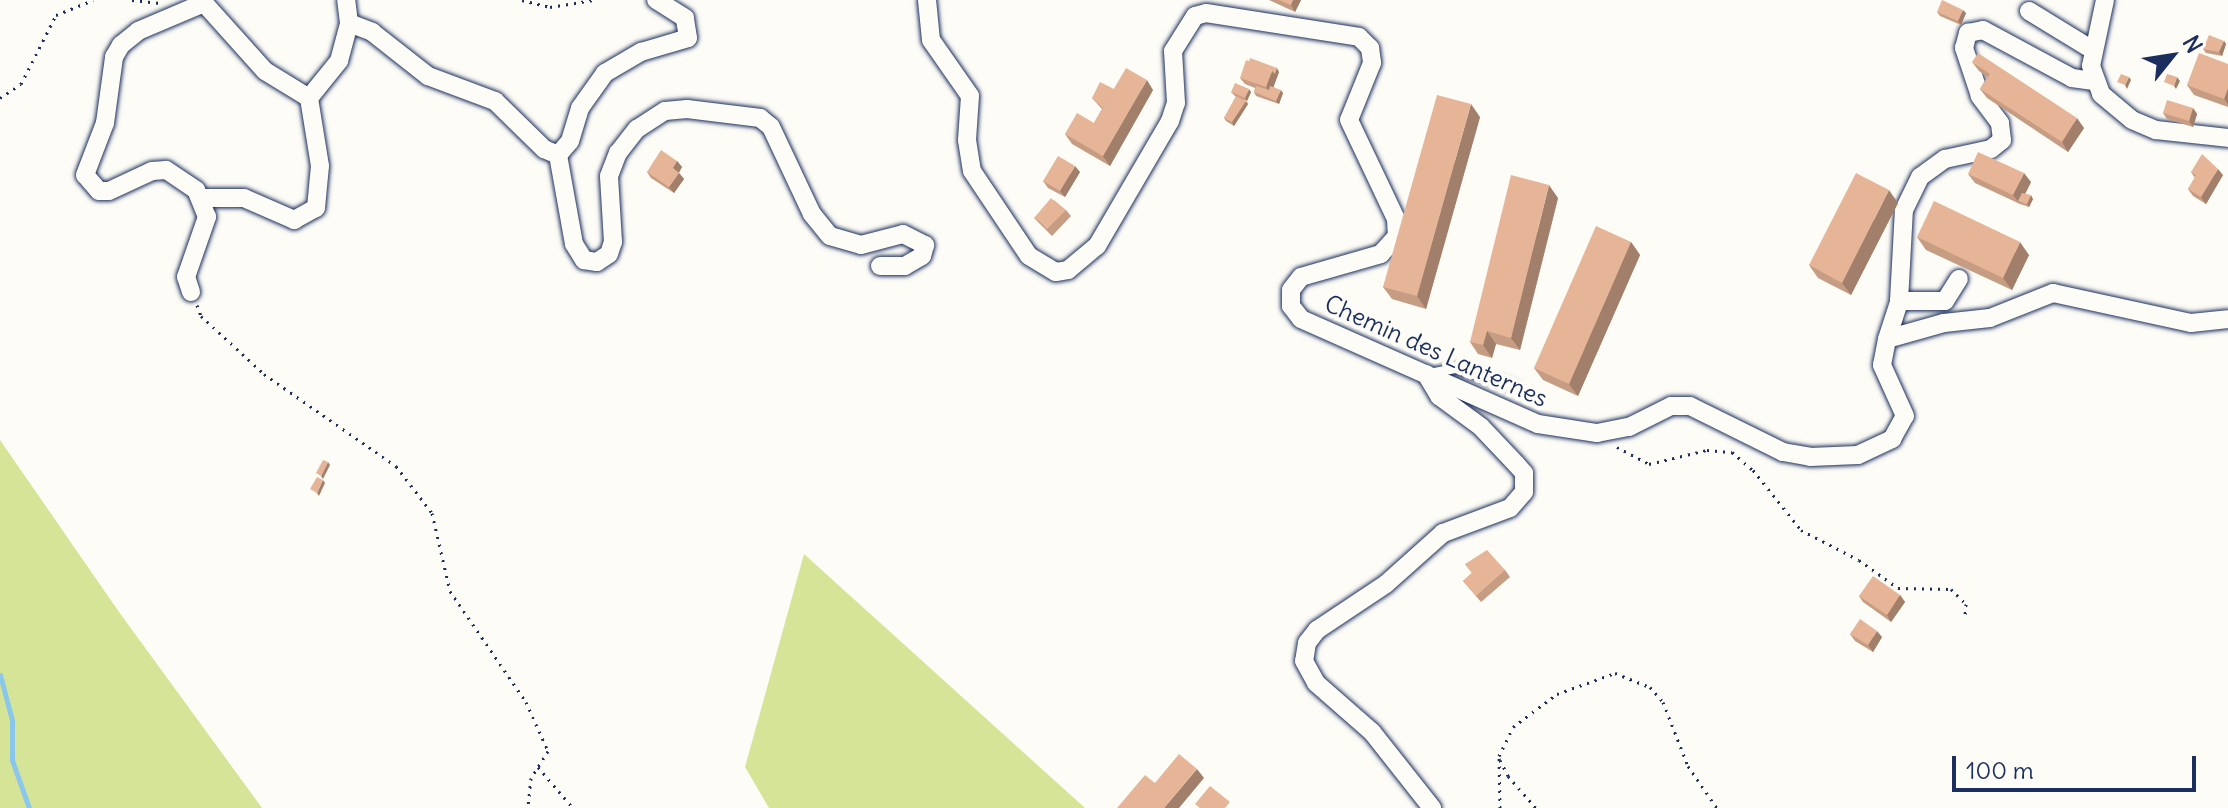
<!DOCTYPE html>
<html>
<head>
<meta charset="utf-8">
<style>
	body { margin:0 }
	#map { position:relative; width:2228px; height:808px; overflow:hidden; background:#fdfcf7; font-family:Delius,sans-serif }
	div>[style] { position:absolute }
	.green>* { inset:0; background:#d6e497 }
	.stream>* { height:5px; margin:-2.5px; padding:0 2.5px; transform-origin:2.5px; border-radius:2.5px; background:#8ac7ea }
	.path>* { height:3px; margin-top:-1.5px; transform-origin:0; background:repeating-linear-gradient(90deg,#1b2f5e 0 2px,transparent 0 8px) }
	.roads { filter:drop-shadow(0 0 2px #1b2f5e) drop-shadow(0 0 2px #1b2f5e) }
	.lane>* { height:9px; margin:-4.5px; padding:0 4.5px; transform-origin:4.5px; border-radius:4.5px; background:#fdfcf7 }
	.street>* { height:18px; margin:-9px; padding:0 9px; transform-origin:9px; border-radius:9px; background:#fdfcf7 }
	.wall>* { inset:0; background:#c69c82 }
	.shaded-wall>* { inset:0; background:#a17f6a }
	.building>* { inset:0; background:#e6b597 }
	span { translate:-50% -50%; white-space:nowrap; text-align:center; line-height:1.15; -webkit-text-stroke:8px #fdfcf7; paint-order:stroke }
	.street-label { font-size:24px; color:#1b2f5e }
	.north { position:absolute; left:2132px; top:16px; width:80px; height:80px; -webkit-text-stroke:6px #fdfcf7; paint-order:stroke; rotate:60deg; font-size:22px; font-weight:700; line-height:32px; text-align:center; color:#1b2f5e }
	.north::after { content:''; display:block; margin:auto; width:28px; height:36px; background:#1b2f5e; clip-path:polygon(50% 0,100% 100%,50% 72%,0 100%) }
	.scale { position:absolute; left:1952px; top:756px; width:244px; height:36px; box-sizing:border-box; border:4px solid #1b2f5e; border-top:0; padding-left:10px; font-size:24px; line-height:28px; white-space:nowrap; color:#1b2f5e; -webkit-text-stroke:6px #fdfcf7; paint-order:stroke }
</style>
</head>
<body>
<div id="map">
	<div class="green">
		<i style="clip-path:polygon(0 440px,119px 612px,262px 808px,0 808px)"></i>
		<i style="clip-path:polygon(804px 554px,1085px 808px,769px 808px,745px 767px)"></i>
	</div>
	<div class="stream">
		<i style="left:0;top:675px;width:47px;rotate:75.1deg"></i>
		<i style="left:12px;top:720px;width:40px;rotate:90deg"></i>
		<i style="left:12px;top:760px;width:51px;rotate:70.5deg"></i>
	</div>
	<div class="path">
		<i style="left:132px;top:0;width:28px;rotate:6deg"></i>
		<i style="left:522px;top:0;width:29px;rotate:14deg"></i>
		<i style="left:550px;top:7px;width:44px;rotate:-9.2deg"></i>
		<i style="left:0;top:98px;width:25px;rotate:-34deg"></i>
		<i style="left:21px;top:84px;width:77px;rotate:-63.1deg"></i>
		<i style="left:56px;top:15px;width:40px;rotate:-22deg"></i>
		<i style="left:197px;top:305px;width:12px;rotate:70deg"></i>
		<i style="left:201px;top:316px;width:86px;rotate:42.6deg"></i>
		<i style="left:264px;top:374px;width:161px;rotate:34.9deg"></i>
		<i style="left:396px;top:466px;width:59px;rotate:52.5deg"></i>
		<i style="left:432px;top:513px;width:80px;rotate:77deg"></i>
		<i style="left:450px;top:591px;width:135px;rotate:55.6deg"></i>
		<i style="left:526px;top:702px;width:54px;rotate:65.8deg"></i>
		<i style="left:548px;top:751px;width:32px;rotate:122deg"></i>
		<i style="left:531px;top:778px;width:30px;rotate:96deg"></i>
		<i style="left:1617px;top:447px;width:36px;rotate:28deg"></i>
		<i style="left:1649px;top:464px;width:60px;rotate:-13.6deg"></i>
		<i style="left:1707px;top:450px;width:25px;rotate:5deg"></i>
		<i style="left:1732px;top:452px;width:28px;rotate:41deg"></i>
		<i style="left:1753px;top:470px;width:77px;rotate:51.3deg"></i>
		<i style="left:1801px;top:530px;width:65px;rotate:27.3deg"></i>
		<i style="left:1859px;top:560px;width:48px;rotate:35.7deg"></i>
		<i style="left:1898px;top:588px;width:53px;rotate:1.1deg"></i>
		<i style="left:1951px;top:589px;width:21px;rotate:45deg"></i>
		<i style="left:1966px;top:604px;width:12px;rotate:95deg"></i>
		<i style="left:1500px;top:760px;width:18px;rotate:63deg"></i>
		<i style="left:1508px;top:776px;width:43px;rotate:48.8deg"></i>
		<i style="left:538px;top:767px;width:54px;rotate:49.5deg"></i>
		<i style="left:1500px;top:808px;width:52px;rotate:-91.1deg"></i>
		<i style="left:1499px;top:756px;width:32px;rotate:-64deg"></i>
		<i style="left:1513px;top:727px;width:55px;rotate:-36.9deg"></i>
		<i style="left:1557px;top:694px;width:62px;rotate:-19.9deg"></i>
		<i style="left:1615px;top:673px;width:38px;rotate:22deg"></i>
		<i style="left:1650px;top:687px;width:20px;rotate:49deg"></i>
		<i style="left:1663px;top:702px;width:69px;rotate:68.7deg"></i>
		<i style="left:1688px;top:766px;width:51px;rotate:55.4deg"></i>
	</div>
	<div class="roads">
		<div class="lane">
			<i style="left:1429px;top:373px;width:26px;rotate:-11deg"></i>
			<i style="left:1455px;top:368px;width:62px;rotate:17deg"></i>
		</div>
		<div class="street">
			<i style="left:927px;top:0;width:40px;rotate:84.3deg"></i>
			<i style="left:931px;top:40px;width:68px;rotate:55.1deg"></i>
			<i style="left:970px;top:96px;width:44px;rotate:93.9deg"></i>
			<i style="left:967px;top:140px;width:31px;rotate:81deg"></i>
			<i style="left:972px;top:171px;width:102px;rotate:56.2deg"></i>
			<i style="left:1029px;top:256px;width:31px;rotate:31deg"></i>
			<i style="left:1056px;top:272px;width:12px;rotate:-9deg"></i>
			<i style="left:1068px;top:270px;width:38px;rotate:-40deg"></i>
			<i style="left:1097px;top:246px;width:145px;rotate:-59.7deg"></i>
			<i style="left:1170px;top:121px;width:19px;rotate:-72deg"></i>
			<i style="left:1176px;top:103px;width:52px;rotate:-93.3deg"></i>
			<i style="left:1173px;top:51px;width:41px;rotate:-57.8deg"></i>
			<i style="left:1195px;top:16px;width:11px;rotate:-15deg"></i>
			<i style="left:1206px;top:13px;width:155px;rotate:8.9deg"></i>
			<i style="left:1359px;top:37px;width:16px;rotate:45deg"></i>
			<i style="left:1370px;top:48px;width:15px;rotate:82deg"></i>
			<i style="left:1372px;top:63px;width:61px;rotate:112deg"></i>
			<i style="left:1349px;top:120px;width:110px;rotate:64.6deg"></i>
			<i style="left:1396px;top:219px;width:17px;rotate:87deg"></i>
			<i style="left:1397px;top:236px;width:24px;rotate:132deg"></i>
			<i style="left:1381px;top:254px;width:83px;rotate:164deg"></i>
			<i style="left:1301px;top:277px;width:16px;rotate:128deg"></i>
			<i style="left:1291px;top:290px;width:16px;rotate:90deg"></i>
			<i style="left:1291px;top:306px;width:16px;rotate:52deg"></i>
			<i style="left:1301px;top:319px;width:259px;rotate:23.9deg"></i>
			<i style="left:1538px;top:424px;width:60px;rotate:8.7deg"></i>
			<i style="left:1597px;top:433px;width:33px;rotate:-11deg"></i>
			<i style="left:1629px;top:427px;width:47px;rotate:-26.6deg"></i>
			<i style="left:1671px;top:406px;width:19px"></i>
			<i style="left:1690px;top:406px;width:104px;rotate:26.3deg"></i>
			<i style="left:1783px;top:452px;width:27px;rotate:10deg"></i>
			<i style="left:1810px;top:457px;width:48px;rotate:-2.4deg"></i>
			<i style="left:1858px;top:455px;width:38px;rotate:-25deg"></i>
			<i style="left:1892px;top:439px;width:26px;rotate:-61deg"></i>
			<i style="left:1905px;top:416px;width:56px;rotate:-114.3deg"></i>
			<i style="left:1882px;top:365px;width:26px;rotate:-79deg"></i>
			<i style="left:1887px;top:339px;width:59px;rotate:-15.7deg"></i>
			<i style="left:1944px;top:323px;width:46px;rotate:-6.2deg"></i>
			<i style="left:1990px;top:318px;width:68px;rotate:-21.6deg"></i>
			<i style="left:2053px;top:293px;width:141px;rotate:12.3deg"></i>
			<i style="left:2191px;top:323px;width:37px;rotate:-6deg"></i>
			<i style="left:2105px;top:0;width:67px;rotate:102deg"></i>
			<i style="left:2091px;top:66px;width:30px;rotate:70deg"></i>
			<i style="left:2101px;top:94px;width:40px;rotate:40deg"></i>
			<i style="left:2132px;top:120px;width:26px;rotate:23deg"></i>
			<i style="left:2156px;top:130px;width:72px;rotate:6.3deg"></i>
			<i style="left:2029px;top:11px;width:73px;rotate:31.5deg"></i>
			<i style="left:349px;top:23px;width:25px;rotate:21deg"></i>
			<i style="left:372px;top:32px;width:71px;rotate:38.2deg"></i>
			<i style="left:428px;top:76px;width:72px;rotate:20.5deg"></i>
			<i style="left:495px;top:101px;width:69px;rotate:44.4deg"></i>
			<i style="left:544px;top:149px;width:15px;rotate:23deg"></i>
			<i style="left:558px;top:155px;width:18px;rotate:-49deg"></i>
			<i style="left:570px;top:141px;width:34px;rotate:-73deg"></i>
			<i style="left:580px;top:108px;width:43px;rotate:-54.5deg"></i>
			<i style="left:605px;top:73px;width:42px;rotate:-30.3deg"></i>
			<i style="left:641px;top:52px;width:49px;rotate:-16.6deg"></i>
			<i style="left:688px;top:38px;width:20px;rotate:-99deg"></i>
			<i style="left:685px;top:18px;width:34px;rotate:-148deg"></i>
			<i style="left:309px;top:98px;width:48px;rotate:-51deg"></i>
			<i style="left:339px;top:61px;width:39px;rotate:-75deg"></i>
			<i style="left:349px;top:23px;width:23px;rotate:-97deg"></i>
			<i style="left:558px;top:155px;width:90px;rotate:79.8deg"></i>
			<i style="left:574px;top:244px;width:19px;rotate:58deg"></i>
			<i style="left:584px;top:260px;width:13px;rotate:9deg"></i>
			<i style="left:597px;top:262px;width:14px;rotate:-34deg"></i>
			<i style="left:609px;top:254px;width:13px;rotate:-72deg"></i>
			<i style="left:613px;top:242px;width:66px;rotate:-93.5deg"></i>
			<i style="left:609px;top:176px;width:25px;rotate:-69deg"></i>
			<i style="left:618px;top:153px;width:31px;rotate:-52deg"></i>
			<i style="left:637px;top:129px;width:33px;rotate:-33deg"></i>
			<i style="left:665px;top:111px;width:22px;rotate:-5deg"></i>
			<i style="left:687px;top:109px;width:74px;rotate:7deg"></i>
			<i style="left:760px;top:118px;width:14px;rotate:39deg"></i>
			<i style="left:771px;top:127px;width:96px;rotate:64.8deg"></i>
			<i style="left:812px;top:214px;width:28px;rotate:51deg"></i>
			<i style="left:830px;top:236px;width:32px;rotate:16deg"></i>
			<i style="left:861px;top:245px;width:43px;rotate:-14.7deg"></i>
			<i style="left:903px;top:234px;width:25px;rotate:27deg"></i>
			<i style="left:925px;top:245px;width:11px;rotate:105deg"></i>
			<i style="left:922px;top:256px;width:20px;rotate:150deg"></i>
			<i style="left:905px;top:266px;width:25px;rotate:180deg"></i>
			<i style="left:202px;top:198px;width:42px"></i>
			<i style="left:244px;top:198px;width:55px;rotate:23.7deg"></i>
			<i style="left:294px;top:220px;width:25px;rotate:-29deg"></i>
			<i style="left:316px;top:208px;width:42px;rotate:-84.6deg"></i>
			<i style="left:320px;top:166px;width:69px;rotate:-99.2deg"></i>
			<i style="left:191px;top:292px;width:16px;rotate:-108deg"></i>
			<i style="left:186px;top:277px;width:64px;rotate:-70.7deg"></i>
			<i style="left:207px;top:217px;width:29px;rotate:-112deg"></i>
			<i style="left:196px;top:190px;width:36px;rotate:-146deg"></i>
			<i style="left:166px;top:170px;width:14px;rotate:176deg"></i>
			<i style="left:152px;top:171px;width:47px;rotate:155.1deg"></i>
			<i style="left:109px;top:191px;width:10px;rotate:180deg"></i>
			<i style="left:99px;top:191px;width:21px;rotate:-131deg"></i>
			<i style="left:85px;top:175px;width:56px;rotate:-69deg"></i>
			<i style="left:105px;top:123px;width:67px;rotate:-82.2deg"></i>
			<i style="left:114px;top:57px;width:14px;rotate:-60deg"></i>
			<i style="left:121px;top:45px;width:22px;rotate:-39deg"></i>
			<i style="left:138px;top:31px;width:72px;rotate:-23deg"></i>
			<i style="left:204px;top:3px;width:91px;rotate:48.1deg"></i>
			<i style="left:265px;top:71px;width:52px;rotate:31.5deg"></i>
			<i style="left:1899px;top:301px;width:46px"></i>
			<i style="left:1945px;top:301px;width:26px;rotate:-58deg"></i>
			<i style="left:1887px;top:339px;width:40px;rotate:-72deg"></i>
			<i style="left:1899px;top:301px;width:91px;rotate:-86.9deg"></i>
			<i style="left:1904px;top:210px;width:37px;rotate:-64deg"></i>
			<i style="left:1920px;top:177px;width:31px;rotate:-36deg"></i>
			<i style="left:1945px;top:159px;width:47px;rotate:-12.3deg"></i>
			<i style="left:1991px;top:149px;width:14px;rotate:-39deg"></i>
			<i style="left:2002px;top:140px;width:17px;rotate:-97deg"></i>
			<i style="left:2000px;top:123px;width:34px;rotate:-127deg"></i>
			<i style="left:1980px;top:96px;width:51px;rotate:-108.4deg"></i>
			<i style="left:1964px;top:48px;width:16px;rotate:-75deg"></i>
			<i style="left:1968px;top:33px;width:15px;rotate:-11deg"></i>
			<i style="left:1983px;top:30px;width:101px;rotate:28.3deg"></i>
			<i style="left:2072px;top:78px;width:22px;rotate:8deg"></i>
			<i style="left:1426px;top:374px;width:26px;rotate:59deg"></i>
			<i style="left:1439px;top:396px;width:52px;rotate:36.4deg"></i>
			<i style="left:1481px;top:427px;width:51px;rotate:46.6deg"></i>
			<i style="left:1516px;top:464px;width:12px;rotate:48deg"></i>
			<i style="left:1524px;top:473px;width:19px;rotate:90deg"></i>
			<i style="left:1524px;top:492px;width:21px;rotate:131deg"></i>
			<i style="left:1510px;top:508px;width:72px;rotate:159.5deg"></i>
			<i style="left:1443px;top:533px;width:76px;rotate:138.2deg"></i>
			<i style="left:1386px;top:584px;width:83px;rotate:146.3deg"></i>
			<i style="left:1317px;top:630px;width:16px;rotate:128deg"></i>
			<i style="left:1307px;top:643px;width:18px;rotate:99deg"></i>
			<i style="left:1304px;top:661px;width:25px;rotate:61deg"></i>
			<i style="left:1316px;top:683px;width:74px;rotate:41.2deg"></i>
			<i style="left:1372px;top:732px;width:97px;rotate:51.7deg"></i>
		</div>
	</div>
	<div class="wall">
		<i style="clip-path:polygon(1269px 0,1301px 0,1295px 12px)"></i>
		<i style="clip-path:polygon(1937px 12px,1966px 13px,1961px 25px,1940px 16px)"></i>
		<i style="clip-path:polygon(2224px 41px,2226px 44px,2222px 56px,2206px 53px,2203px 49px)"></i>
		<i style="clip-path:polygon(1972px 62px,2084px 128px,2068px 152px,1987px 98px,1980px 89px,1987px 77px,1979px 71px)"></i>
		<i style="clip-path:polygon(2228px 64px,2228px 107px,2194px 95px,2187px 85px)"></i>
		<i style="clip-path:polygon(1279px 72px,1273px 87px,1283px 93px,1279px 104px,1256px 96px,1254px 92px,1255px 88px,1245px 84px,1240px 78px)"></i>
		<i style="clip-path:polygon(1114px 89px,1153px 90px,1110px 166px,1072px 144px,1065px 134px,1094px 123px,1102px 109px,1092px 98px)"></i>
		<i style="clip-path:polygon(1231px 92px,1251px 92px,1247px 101px,1244px 100px,1248px 104px,1234px 126px,1226px 121px,1224px 118px,1236px 97px)"></i>
		<i style="clip-path:polygon(2193px 108px,2197px 114px,2193px 127px,2167px 119px,2163px 113px)"></i>
		<i style="clip-path:polygon(1480px 117px,1426px 309px,1392px 299px,1383px 287px)"></i>
		<i style="clip-path:polygon(677px 161px,682px 167px,679px 173px,684px 179px,674px 193px,651px 178px,647px 172px)"></i>
		<i style="clip-path:polygon(1080px 172px,1065px 197px,1048px 188px,1043px 181px)"></i>
		<i style="clip-path:polygon(2191px 172px,2223px 175px,2206px 204px,2193px 196px,2188px 189px,2195px 178px)"></i>
		<i style="clip-path:polygon(1968px 174px,2031px 182px,2025px 194px,2033px 199px,2029px 207px,2020px 204px,1975px 183px)"></i>
		<i style="clip-path:polygon(1558px 198px,1520px 350px,1496px 344px,1492px 358px,1478px 354px,1470px 342px)"></i>
		<i style="clip-path:polygon(1898px 203px,1851px 295px,1818px 278px,1809px 265px)"></i>
		<i style="clip-path:polygon(1066px 210px,1071px 216px,1052px 236px,1034px 218px)"></i>
		<i style="clip-path:polygon(1917px 237px,2029px 255px,2012px 290px,1926px 250px)"></i>
		<i style="clip-path:polygon(1631px 242px,1640px 255px,1578px 396px,1543px 380px,1534px 368px)"></i>
		<i style="clip-path:polygon(1465px 564px,1505px 570px,1510px 577px,1481px 602px,1463px 581px,1472px 573px)"></i>
		<i style="clip-path:polygon(1900px 595px,1905px 602px,1891px 622px,1863px 602px,1859px 596px)"></i>
		<i style="clip-path:polygon(1850px 634px,1882px 637px,1873px 652px,1855px 641px)"></i>
	</div>
	<div class="shaded-wall">
		<i style="clip-path:polygon(1293px 0,1301px 0,1295px 12px,1291px 5px)"></i>
		<i style="clip-path:polygon(1963px 10px,1966px 13px,1961px 25px,1958px 21px)"></i>
		<i style="clip-path:polygon(2224px 41px,2226px 44px,2222px 56px,2219px 52px)"></i>
		<i style="clip-path:polygon(1277px 68px,1279px 72px,1271px 94px,1266px 87px,1272px 71px)"></i>
		<i style="clip-path:polygon(2129px 77px,2131px 80px,2127px 89px,2125px 85px)"></i>
		<i style="clip-path:polygon(2177px 77px,2180px 81px,2176px 89px,2174px 86px)"></i>
		<i style="clip-path:polygon(1147px 80px,1153px 90px,1110px 166px,1103px 156px)"></i>
		<i style="clip-path:polygon(2228px 88px,2228px 104px,2224px 99px)"></i>
		<i style="clip-path:polygon(1249px 89px,1251px 92px,1247px 101px,1245px 98px)"></i>
		<i style="clip-path:polygon(1281px 90px,1283px 93px,1279px 104px,1276px 101px)"></i>
		<i style="clip-path:polygon(1246px 101px,1248px 104px,1234px 126px,1232px 122px)"></i>
		<i style="clip-path:polygon(1471px 104px,1480px 117px,1426px 309px,1417px 296px)"></i>
		<i style="clip-path:polygon(2193px 108px,2197px 114px,2193px 127px,2189px 121px)"></i>
		<i style="clip-path:polygon(2077px 118px,2084px 128px,2068px 152px,2062px 142px)"></i>
		<i style="clip-path:polygon(677px 161px,682px 167px,677px 175px,673px 168px)"></i>
		<i style="clip-path:polygon(1075px 166px,1080px 172px,1065px 197px,1060px 191px)"></i>
		<i style="clip-path:polygon(2218px 169px,2223px 175px,2206px 204px,2201px 197px)"></i>
		<i style="clip-path:polygon(679px 173px,684px 179px,674px 193px,669px 187px)"></i>
		<i style="clip-path:polygon(2024px 173px,2031px 182px,2021px 202px,2018px 201px,2020px 204px,2013px 195px)"></i>
		<i style="clip-path:polygon(1549px 185px,1558px 198px,1520px 350px,1511px 338px)"></i>
		<i style="clip-path:polygon(1889px 190px,1898px 203px,1851px 295px,1842px 283px)"></i>
		<i style="clip-path:polygon(2031px 195px,2033px 199px,2029px 207px,2027px 204px)"></i>
		<i style="clip-path:polygon(1631px 242px,1640px 255px,1578px 396px,1569px 384px)"></i>
		<i style="clip-path:polygon(2020px 242px,2029px 255px,2012px 290px,2003px 278px)"></i>
		<i style="clip-path:polygon(1487px 331px,1496px 344px,1492px 358px,1483px 345px)"></i>
		<i style="clip-path:polygon(328px 462px,330px 465px,323px 479px,321px 476px)"></i>
		<i style="clip-path:polygon(323px 480px,325px 483px,319px 496px,317px 493px)"></i>
		<i style="clip-path:polygon(1900px 595px,1905px 602px,1891px 622px,1887px 615px)"></i>
		<i style="clip-path:polygon(1877px 631px,1882px 637px,1873px 652px,1868px 645px)"></i>
		<i style="clip-path:polygon(1197px 769px,1204px 778px,1179px 808px,1164px 808px)"></i>
	</div>
	<div class="building">
		<i style="clip-path:polygon(1279px 0,1293px 0,1291px 5px)"></i>
		<i style="clip-path:polygon(1942px 0,1963px 10px,1958px 21px,1937px 12px)"></i>
		<i style="clip-path:polygon(2209px 35px,2224px 41px,2219px 52px,2203px 49px)"></i>
		<i style="clip-path:polygon(1978px 53px,2077px 118px,2062px 142px,1980px 89px,1990px 74px,1972px 62px)"></i>
		<i style="clip-path:polygon(2199px 53px,2228px 64px,2228px 88px,2224px 99px,2187px 85px)"></i>
		<i style="clip-path:polygon(1250px 58px,1277px 68px,1275px 74px,1272px 71px,1249px 62px)"></i>
		<i style="clip-path:polygon(1246px 60px,1272px 71px,1266px 87px,1240px 78px)"></i>
		<i style="clip-path:polygon(1126px 68px,1147px 80px,1103px 156px,1065px 134px,1077px 113px,1094px 123px)"></i>
		<i style="clip-path:polygon(2121px 74px,2129px 77px,2125px 85px,2117px 82px)"></i>
		<i style="clip-path:polygon(2167px 74px,2177px 77px,2174px 86px,2164px 82px)"></i>
		<i style="clip-path:polygon(1100px 82px,1114px 89px,1103px 108px,1092px 98px)"></i>
		<i style="clip-path:polygon(1235px 83px,1249px 89px,1245px 98px,1231px 92px)"></i>
		<i style="clip-path:polygon(1256px 86px,1269px 90px,1270px 86px,1281px 90px,1276px 101px,1254px 92px)"></i>
		<i style="clip-path:polygon(1437px 95px,1471px 104px,1417px 296px,1383px 287px)"></i>
		<i style="clip-path:polygon(1236px 96px,1246px 101px,1232px 122px,1224px 118px)"></i>
		<i style="clip-path:polygon(2167px 100px,2193px 108px,2189px 121px,2163px 113px)"></i>
		<i style="clip-path:polygon(661px 150px,677px 161px,673px 168px,679px 173px,669px 187px,647px 172px)"></i>
		<i style="clip-path:polygon(1978px 152px,2024px 173px,2013px 195px,1968px 174px)"></i>
		<i style="clip-path:polygon(2202px 154px,2218px 169px,2201px 197px,2188px 189px,2196px 175px,2191px 172px)"></i>
		<i style="clip-path:polygon(1058px 156px,1075px 166px,1060px 191px,1043px 181px)"></i>
		<i style="clip-path:polygon(1856px 173px,1889px 190px,1842px 283px,1809px 265px)"></i>
		<i style="clip-path:polygon(1511px 175px,1549px 185px,1511px 338px,1487px 331px,1483px 345px,1470px 342px)"></i>
		<i style="clip-path:polygon(2022px 193px,2031px 195px,2027px 204px,2018px 201px)"></i>
		<i style="clip-path:polygon(1051px 198px,1054px 201px,1037px 219px,1039px 222px,1034px 218px)"></i>
		<i style="clip-path:polygon(1054px 200px,1066px 210px,1047px 229px,1037px 219px)"></i>
		<i style="clip-path:polygon(1934px 201px,2020px 242px,2003px 278px,1917px 237px)"></i>
		<i style="clip-path:polygon(1596px 226px,1631px 242px,1569px 384px,1534px 368px)"></i>
		<i style="clip-path:polygon(323px 460px,328px 462px,321px 476px,316px 473px)"></i>
		<i style="clip-path:polygon(317px 477px,323px 480px,317px 493px,310px 489px)"></i>
		<i style="clip-path:polygon(1487px 550px,1505px 570px,1476px 596px,1463px 581px,1472px 573px,1465px 564px)"></i>
		<i style="clip-path:polygon(1873px 576px,1900px 595px,1887px 615px,1859px 596px)"></i>
		<i style="clip-path:polygon(1860px 619px,1877px 631px,1868px 645px,1850px 634px)"></i>
		<i style="clip-path:polygon(1179px 754px,1197px 769px,1164px 808px,1117px 808px,1145px 775px,1155px 783px)"></i>
		<i style="clip-path:polygon(1210px 786px,1230px 802px,1225px 808px,1200px 808px,1195px 804px)"></i>
	</div>
	<div class="street-label">
		<span style="left:1436px;top:351px;rotate:24deg">Chemin des Lanternes</span>
	</div>
	<div class="north">N</div>
	<div class="scale">100 m</div>
</div>
</body>
</html>
